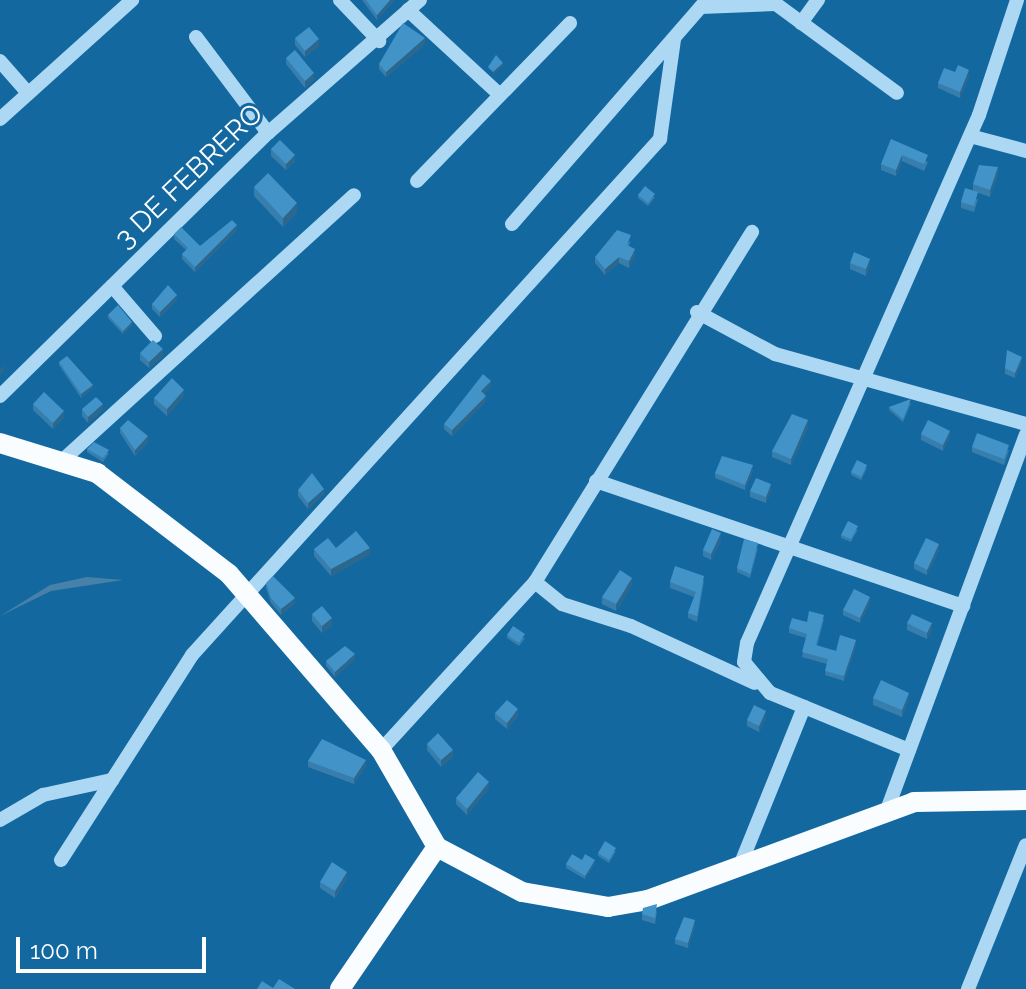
<!DOCTYPE html>
<html>
<head>
<meta charset="utf-8">
<style>
	body { margin:0 }
	#map { position:relative; width:1026px; height:989px; overflow:hidden; background:#1368a0; font-family:Raleway,sans-serif }
	div>[style] { position:absolute }
	.water>* { inset:0; background:#4780a8 }
	.minor>* { height:14px; margin:-7px; padding:0 7px; transform-origin:7px; border-radius:7px; background:#acd8f4 }
	.major>* { height:20px; margin:-10px; padding:0 10px; transform-origin:10px; border-radius:10px; background:#fafdff }
	.wall>* { inset:0; background:#387eac }
	.shaded-wall>* { inset:0; background:#2e678c }
	.building>* { inset:0; background:#4193c8 }
	span { translate:-50% -50%; white-space:nowrap; text-align:center; line-height:1.15; -webkit-text-stroke:6px #1368a0; paint-order:stroke }
	.street-label { font-size:28px; color:#fff }
	.scale { position:absolute; left:16px; top:937px; width:190px; height:36px; box-sizing:border-box; border:4px solid #fff; border-top:0; padding-left:10px; font-size:24px; line-height:28px; white-space:nowrap; color:#fff; -webkit-text-stroke:6px #1368a0; paint-order:stroke }
</style>
</head>
<body>
<div id="map">
	<div class="water">
		<i style="clip-path:polygon(87px 577px,123px 580px,51px 591px,0 616px,50px 585px)"></i>
	</div>
	<div class="minor">
		<i style="left:340px;top:0;width:57px;rotate:46.4deg"></i>
		<i style="left:701px;top:7px;width:75px;rotate:-2.3deg"></i>
		<i style="left:776px;top:4px;width:150px;rotate:36.3deg"></i>
		<i style="left:408px;top:10px;width:125px;rotate:42.7deg"></i>
		<i style="left:801px;top:23px;width:29px;rotate:-54deg"></i>
		<i style="left:196px;top:37px;width:120px;rotate:53.1deg"></i>
		<i style="left:0;top:61px;width:43px;rotate:48.8deg"></i>
		<i style="left:0;top:119px;width:178px;rotate:-42deg"></i>
		<i style="left:970px;top:136px;width:58px;rotate:15deg"></i>
		<i style="left:417px;top:181px;width:220px;rotate:-45.9deg"></i>
		<i style="left:512px;top:224px;width:297px;rotate:-49deg"></i>
		<i style="left:112px;top:286px;width:66px;rotate:49.3deg"></i>
		<i style="left:697px;top:312px;width:89px;rotate:28.3deg"></i>
		<i style="left:775px;top:354px;width:261px;rotate:15.6deg"></i>
		<i style="left:0;top:396px;width:375px;rotate:-44.5deg"></i>
		<i style="left:268px;top:133px;width:202px;rotate:-41.2deg"></i>
		<i style="left:64px;top:459px;width:392px;rotate:-42.3deg"></i>
		<i style="left:596px;top:481px;width:388px;rotate:18.8deg"></i>
		<i style="left:535px;top:582px;width:35px;rotate:39deg"></i>
		<i style="left:562px;top:604px;width:72px;rotate:17.7deg"></i>
		<i style="left:631px;top:626px;width:136px;rotate:24.7deg"></i>
		<i style="left:381px;top:750px;width:228px;rotate:-47.5deg"></i>
		<i style="left:535px;top:582px;width:412px;rotate:-58.2deg"></i>
		<i style="left:909px;top:750px;width:150px;rotate:-157.7deg"></i>
		<i style="left:770px;top:693px;width:40px;rotate:-130deg"></i>
		<i style="left:744px;top:662px;width:19px;rotate:-81deg"></i>
		<i style="left:747px;top:643px;width:577px;rotate:-66.28deg"></i>
		<i style="left:979px;top:115px;width:121px;rotate:-71.7deg"></i>
		<i style="left:887px;top:810px;width:400px;rotate:-69.7deg"></i>
		<i style="left:0;top:820px;width:50px;rotate:-30.2deg"></i>
		<i style="left:43px;top:795px;width:71px;rotate:-12.3deg"></i>
		<i style="left:61px;top:860px;width:243px;rotate:-57.4deg"></i>
		<i style="left:192px;top:655px;width:697px;rotate:-47.79deg"></i>
		<i style="left:660px;top:139px;width:101px;rotate:-82deg"></i>
		<i style="left:739px;top:868px;width:174px;rotate:-68deg"></i>
		<i style="left:968px;top:989px;width:155px;rotate:-68.1deg"></i>
	</div>
	<div class="major">
		<i style="left:0;top:443px;width:102px;rotate:17.2deg"></i>
		<i style="left:97px;top:473px;width:166px;rotate:37.4deg"></i>
		<i style="left:229px;top:574px;width:233px;rotate:49.2deg"></i>
		<i style="left:381px;top:750px;width:112px;rotate:60deg"></i>
		<i style="left:437px;top:847px;width:96px;rotate:27.9deg"></i>
		<i style="left:522px;top:892px;width:87px;rotate:9.9deg"></i>
		<i style="left:608px;top:907px;width:41px;rotate:-9.9deg"></i>
		<i style="left:648px;top:900px;width:283px;rotate:-20.2deg"></i>
		<i style="left:914px;top:802px;width:112px;rotate:-1deg"></i>
		<i style="left:340px;top:989px;width:172px;rotate:-55.7deg"></i>
	</div>
	<div class="wall">
		<i style="clip-path:polygon(362px 0,394px 0,377px 20px)"></i>
		<i style="clip-path:polygon(295px 38px,319px 46px,305px 57px,295px 45px)"></i>
		<i style="clip-path:polygon(425px 44px,386px 77px,379px 69px,379px 64px)"></i>
		<i style="clip-path:polygon(286px 58px,314px 79px,305px 88px,286px 64px)"></i>
		<i style="clip-path:polygon(955px 72px,969px 76px,960px 98px,938px 88px,938px 83px)"></i>
		<i style="clip-path:polygon(891px 139px,928px 162px,924px 171px,902px 161px,896px 176px,881px 170px,881px 164px)"></i>
		<i style="clip-path:polygon(271px 149px,295px 161px,286px 170px,271px 156px)"></i>
		<i style="clip-path:polygon(998px 174px,990px 197px,973px 191px,973px 184px)"></i>
		<i style="clip-path:polygon(254px 187px,297px 212px,283px 227px,254px 196px)"></i>
		<i style="clip-path:polygon(638px 195px,655px 197px,648px 206px,638px 198px)"></i>
		<i style="clip-path:polygon(978px 199px,974px 212px,961px 208px,961px 202px)"></i>
		<i style="clip-path:polygon(237px 230px,195px 272px,182px 259px,182px 254px,186px 250px,174px 239px,174px 234px,200px 246px)"></i>
		<i style="clip-path:polygon(631px 241px,629px 246px,635px 255px,629px 268px,619px 263px,605px 275px,595px 263px,595px 257px)"></i>
		<i style="clip-path:polygon(850px 263px,870px 265px,866px 276px,850px 269px)"></i>
		<i style="clip-path:polygon(177px 300px,160px 317px,152px 309px,152px 304px)"></i>
		<i style="clip-path:polygon(108px 315px,132px 325px,123px 334px,108px 318px)"></i>
		<i style="clip-path:polygon(140px 353px,163px 356px,149px 368px,140px 360px)"></i>
		<i style="clip-path:polygon(59px 362px,93px 388px,81px 398px,59px 365px)"></i>
		<i style="clip-path:polygon(1022px 362px,1015px 378px,1005px 374px,1005px 368px)"></i>
		<i style="clip-path:polygon(491px 386px,484px 394px,486px 401px,452px 436px,444px 429px,444px 424px)"></i>
		<i style="clip-path:polygon(184px 396px,167px 416px,154px 404px,154px 398px)"></i>
		<i style="clip-path:polygon(911px 403px,903px 422px,889px 410px,889px 407px)"></i>
		<i style="clip-path:polygon(33px 404px,64px 417px,53px 429px,33px 410px)"></i>
		<i style="clip-path:polygon(82px 409px,103px 410px,88px 423px,82px 416px)"></i>
		<i style="clip-path:polygon(808px 427px,791px 465px,772px 457px,772px 451px)"></i>
		<i style="clip-path:polygon(120px 428px,148px 442px,135px 456px,120px 433px)"></i>
		<i style="clip-path:polygon(921px 434px,950px 436px,943px 451px,921px 440px)"></i>
		<i style="clip-path:polygon(972px 447px,1009px 450px,1004px 465px,972px 452px)"></i>
		<i style="clip-path:polygon(87px 449px,109px 453px,103px 462px,87px 452px)"></i>
		<i style="clip-path:polygon(867px 468px,861px 480px,851px 475px,851px 472px)"></i>
		<i style="clip-path:polygon(753px 470px,745px 490px,715px 478px,715px 473px)"></i>
		<i style="clip-path:polygon(298px 490px,324px 494px,308px 509px,298px 496px)"></i>
		<i style="clip-path:polygon(771px 490px,766px 503px,750px 497px,750px 491px)"></i>
		<i style="clip-path:polygon(858px 529px,851px 542px,841px 538px,841px 535px)"></i>
		<i style="clip-path:polygon(721px 540px,711px 560px,703px 556px,703px 550px)"></i>
		<i style="clip-path:polygon(336px 548px,370px 554px,331px 576px,314px 556px,314px 549px)"></i>
		<i style="clip-path:polygon(758px 548px,750px 578px,737px 572px,737px 568px)"></i>
		<i style="clip-path:polygon(939px 550px,927px 575px,914px 569px,914px 563px)"></i>
		<i style="clip-path:polygon(704px 581px,697px 622px,688px 618px,688px 613px,694px 597px,670px 588px,670px 582px)"></i>
		<i style="clip-path:polygon(266px 583px,295px 603px,281px 615px,271px 603px,266px 588px)"></i>
		<i style="clip-path:polygon(632px 585px,616px 611px,602px 604px,602px 597px)"></i>
		<i style="clip-path:polygon(870px 602px,860px 623px,843px 615px,843px 610px)"></i>
		<i style="clip-path:polygon(312px 614px,332px 625px,322px 633px,312px 621px)"></i>
		<i style="clip-path:polygon(824px 619px,817px 646px,836px 651px,856px 645px,844px 681px,825px 675px,827px 664px,802px 657px,806px 638px,789px 633px,789px 628px,807px 622px)"></i>
		<i style="clip-path:polygon(907px 623px,932px 630px,927px 639px,907px 630px)"></i>
		<i style="clip-path:polygon(507px 635px,525px 638px,519px 646px,507px 638px)"></i>
		<i style="clip-path:polygon(355px 659px,335px 677px,326px 666px,326px 661px)"></i>
		<i style="clip-path:polygon(873px 698px,909px 699px,902px 717px,873px 705px)"></i>
		<i style="clip-path:polygon(495px 713px,518px 716px,507px 729px,495px 719px)"></i>
		<i style="clip-path:polygon(766px 717px,759px 732px,747px 726px,747px 720px)"></i>
		<i style="clip-path:polygon(427px 744px,453px 756px,441px 767px,427px 750px)"></i>
		<i style="clip-path:polygon(308px 761px,366px 766px,354px 784px,308px 767px)"></i>
		<i style="clip-path:polygon(489px 788px,467px 815px,456px 804px,456px 798px)"></i>
		<i style="clip-path:polygon(616px 851px,609px 863px,598px 856px,598px 853px)"></i>
		<i style="clip-path:polygon(582px 860px,595px 863px,585px 879px,566px 868px,566px 864px)"></i>
		<i style="clip-path:polygon(347px 878px,335px 898px,320px 888px,320px 882px)"></i>
		<i style="clip-path:polygon(657px 911px,655px 924px,642px 920px,642px 914px)"></i>
		<i style="clip-path:polygon(695px 925px,688px 948px,675px 944px,675px 939px)"></i>
	</div>
	<div class="shaded-wall">
		<i style="clip-path:polygon(390px 0,394px 0,377px 20px,377px 15px)"></i>
		<i style="clip-path:polygon(425px 38px,425px 44px,386px 77px,386px 72px)"></i>
		<i style="clip-path:polygon(319px 39px,319px 46px,305px 57px,305px 51px)"></i>
		<i style="clip-path:polygon(503px 63px,503px 66px,493px 75px,493px 72px)"></i>
		<i style="clip-path:polygon(969px 70px,969px 76px,960px 98px,960px 92px)"></i>
		<i style="clip-path:polygon(314px 73px,314px 79px,305px 88px,305px 81px)"></i>
		<i style="clip-path:polygon(295px 155px,295px 161px,286px 170px,286px 164px)"></i>
		<i style="clip-path:polygon(902px 155px,902px 161px,896px 176px,896px 170px)"></i>
		<i style="clip-path:polygon(998px 167px,998px 174px,990px 197px,990px 190px)"></i>
		<i style="clip-path:polygon(297px 203px,297px 212px,283px 227px,283px 218px)"></i>
		<i style="clip-path:polygon(237px 225px,237px 230px,195px 272px,195px 267px)"></i>
		<i style="clip-path:polygon(635px 249px,635px 255px,629px 268px,629px 261px)"></i>
		<i style="clip-path:polygon(619px 257px,619px 263px,605px 275px,605px 269px)"></i>
		<i style="clip-path:polygon(870px 259px,870px 265px,866px 276px,866px 269px)"></i>
		<i style="clip-path:polygon(177px 295px,177px 300px,160px 317px,160px 312px)"></i>
		<i style="clip-path:polygon(132px 322px,132px 325px,123px 334px,123px 331px)"></i>
		<i style="clip-path:polygon(163px 349px,163px 356px,149px 368px,149px 362px)"></i>
		<i style="clip-path:polygon(1022px 357px,1022px 362px,1015px 378px,1015px 373px)"></i>
		<i style="clip-path:polygon(4px 365px,4px 371px,0 375px,0 369px)"></i>
		<i style="clip-path:polygon(491px 381px,491px 386px,481px 397px,481px 391px)"></i>
		<i style="clip-path:polygon(93px 385px,93px 388px,81px 398px,81px 394px)"></i>
		<i style="clip-path:polygon(184px 390px,184px 396px,167px 416px,167px 409px)"></i>
		<i style="clip-path:polygon(486px 396px,486px 401px,452px 436px,452px 430px)"></i>
		<i style="clip-path:polygon(103px 404px,103px 410px,88px 423px,88px 417px)"></i>
		<i style="clip-path:polygon(64px 411px,64px 417px,53px 429px,53px 423px)"></i>
		<i style="clip-path:polygon(808px 420px,808px 427px,791px 465px,791px 459px)"></i>
		<i style="clip-path:polygon(950px 431px,950px 436px,943px 451px,943px 445px)"></i>
		<i style="clip-path:polygon(148px 436px,148px 442px,135px 456px,135px 450px)"></i>
		<i style="clip-path:polygon(753px 465px,753px 470px,745px 490px,745px 485px)"></i>
		<i style="clip-path:polygon(771px 484px,771px 490px,766px 503px,766px 497px)"></i>
		<i style="clip-path:polygon(324px 489px,324px 494px,308px 509px,308px 503px)"></i>
		<i style="clip-path:polygon(721px 533px,721px 540px,711px 560px,711px 554px)"></i>
		<i style="clip-path:polygon(939px 544px,939px 550px,927px 575px,927px 570px)"></i>
		<i style="clip-path:polygon(370px 548px,370px 554px,331px 576px,331px 569px)"></i>
		<i style="clip-path:polygon(632px 578px,632px 585px,616px 611px,616px 604px)"></i>
		<i style="clip-path:polygon(870px 597px,870px 602px,860px 623px,860px 618px)"></i>
		<i style="clip-path:polygon(295px 598px,295px 603px,281px 615px,281px 609px)"></i>
		<i style="clip-path:polygon(332px 618px,332px 625px,322px 633px,322px 626px)"></i>
		<i style="clip-path:polygon(932px 623px,932px 630px,927px 639px,927px 633px)"></i>
		<i style="clip-path:polygon(856px 640px,856px 645px,844px 681px,844px 676px)"></i>
		<i style="clip-path:polygon(355px 654px,355px 659px,335px 677px,335px 672px)"></i>
		<i style="clip-path:polygon(909px 693px,909px 699px,902px 717px,902px 710px)"></i>
		<i style="clip-path:polygon(518px 709px,518px 716px,507px 729px,507px 723px)"></i>
		<i style="clip-path:polygon(766px 711px,766px 717px,759px 732px,759px 726px)"></i>
		<i style="clip-path:polygon(453px 750px,453px 756px,441px 767px,441px 760px)"></i>
		<i style="clip-path:polygon(366px 760px,366px 766px,354px 784px,354px 778px)"></i>
		<i style="clip-path:polygon(489px 782px,489px 788px,467px 815px,467px 809px)"></i>
		<i style="clip-path:polygon(595px 860px,595px 863px,585px 879px,585px 876px)"></i>
		<i style="clip-path:polygon(347px 872px,347px 878px,335px 898px,335px 891px)"></i>
		<i style="clip-path:polygon(695px 920px,695px 925px,688px 948px,688px 943px)"></i>
	</div>
	<div class="building">
		<i style="clip-path:polygon(366px 0,390px 0,377px 15px)"></i>
		<i style="clip-path:polygon(403px 23px,425px 38px,386px 72px,379px 64px)"></i>
		<i style="clip-path:polygon(309px 27px,319px 39px,305px 51px,295px 38px)"></i>
		<i style="clip-path:polygon(295px 50px,314px 73px,305px 81px,286px 58px)"></i>
		<i style="clip-path:polygon(496px 55px,503px 63px,493px 72px,488px 67px)"></i>
		<i style="clip-path:polygon(958px 65px,969px 70px,960px 92px,938px 83px,944px 68px,955px 72px)"></i>
		<i style="clip-path:polygon(891px 139px,928px 155px,924px 164px,902px 155px,896px 170px,881px 164px)"></i>
		<i style="clip-path:polygon(280px 140px,295px 155px,286px 164px,271px 149px)"></i>
		<i style="clip-path:polygon(979px 165px,998px 167px,990px 190px,973px 184px)"></i>
		<i style="clip-path:polygon(268px 173px,297px 203px,283px 218px,254px 187px)"></i>
		<i style="clip-path:polygon(645px 186px,655px 194px,648px 203px,638px 195px)"></i>
		<i style="clip-path:polygon(965px 188px,978px 192px,974px 206px,961px 202px)"></i>
		<i style="clip-path:polygon(232px 220px,237px 225px,195px 267px,182px 254px,188px 248px,174px 234px,181px 227px,200px 246px)"></i>
		<i style="clip-path:polygon(617px 230px,631px 235px,627px 245px,635px 249px,629px 261px,619px 257px,605px 269px,595px 257px)"></i>
		<i style="clip-path:polygon(854px 252px,870px 259px,866px 269px,850px 263px)"></i>
		<i style="clip-path:polygon(168px 285px,177px 295px,160px 312px,152px 304px)"></i>
		<i style="clip-path:polygon(118px 305px,132px 322px,123px 331px,108px 315px)"></i>
		<i style="clip-path:polygon(153px 340px,163px 349px,149px 362px,140px 353px)"></i>
		<i style="clip-path:polygon(1007px 350px,1022px 357px,1015px 373px,1005px 368px)"></i>
		<i style="clip-path:polygon(67px 356px,93px 385px,81px 394px,59px 362px)"></i>
		<i style="clip-path:polygon(483px 374px,491px 381px,481px 391px,486px 396px,452px 430px,444px 424px)"></i>
		<i style="clip-path:polygon(172px 378px,184px 390px,167px 409px,154px 398px)"></i>
		<i style="clip-path:polygon(44px 392px,64px 411px,53px 423px,33px 404px)"></i>
		<i style="clip-path:polygon(96px 397px,103px 404px,88px 417px,82px 409px)"></i>
		<i style="clip-path:polygon(911px 399px,903px 419px,889px 407px)"></i>
		<i style="clip-path:polygon(792px 414px,808px 420px,791px 459px,772px 451px)"></i>
		<i style="clip-path:polygon(128px 420px,148px 436px,135px 450px,120px 428px)"></i>
		<i style="clip-path:polygon(928px 420px,950px 431px,943px 445px,921px 434px)"></i>
		<i style="clip-path:polygon(977px 433px,1009px 445px,1004px 459px,972px 447px)"></i>
		<i style="clip-path:polygon(94px 442px,109px 450px,103px 458px,87px 449px)"></i>
		<i style="clip-path:polygon(722px 456px,753px 465px,745px 485px,715px 473px)"></i>
		<i style="clip-path:polygon(857px 460px,867px 465px,861px 477px,851px 472px)"></i>
		<i style="clip-path:polygon(312px 473px,324px 489px,308px 503px,298px 490px)"></i>
		<i style="clip-path:polygon(756px 478px,771px 484px,766px 497px,750px 491px)"></i>
		<i style="clip-path:polygon(848px 521px,858px 526px,851px 539px,841px 535px)"></i>
		<i style="clip-path:polygon(712px 529px,721px 533px,711px 554px,703px 550px)"></i>
		<i style="clip-path:polygon(356px 531px,370px 548px,331px 569px,314px 549px,328px 538px,336px 548px)"></i>
		<i style="clip-path:polygon(926px 538px,939px 544px,927px 570px,914px 563px)"></i>
		<i style="clip-path:polygon(744px 539px,758px 543px,750px 574px,737px 568px)"></i>
		<i style="clip-path:polygon(675px 566px,704px 576px,697px 616px,688px 613px,696px 592px,670px 582px)"></i>
		<i style="clip-path:polygon(620px 570px,632px 578px,616px 604px,602px 597px)"></i>
		<i style="clip-path:polygon(273px 576px,295px 598px,281px 609px,271px 598px,266px 583px)"></i>
		<i style="clip-path:polygon(854px 589px,870px 597px,860px 618px,843px 610px)"></i>
		<i style="clip-path:polygon(322px 606px,332px 618px,322px 626px,312px 614px)"></i>
		<i style="clip-path:polygon(809px 611px,824px 615px,816px 645px,836px 651px,840px 635px,856px 640px,844px 676px,825px 671px,828px 659px,802px 652px,807px 634px,789px 628px,792px 618px,807px 622px)"></i>
		<i style="clip-path:polygon(912px 614px,932px 623px,927px 633px,907px 623px)"></i>
		<i style="clip-path:polygon(513px 626px,525px 634px,519px 643px,507px 635px)"></i>
		<i style="clip-path:polygon(345px 646px,355px 654px,335px 672px,326px 661px)"></i>
		<i style="clip-path:polygon(881px 680px,909px 693px,902px 710px,873px 698px)"></i>
		<i style="clip-path:polygon(507px 700px,518px 709px,507px 723px,495px 713px)"></i>
		<i style="clip-path:polygon(754px 705px,766px 711px,759px 726px,747px 720px)"></i>
		<i style="clip-path:polygon(438px 733px,453px 750px,441px 760px,427px 744px)"></i>
		<i style="clip-path:polygon(322px 739px,366px 760px,354px 778px,308px 761px)"></i>
		<i style="clip-path:polygon(478px 772px,489px 782px,467px 809px,456px 798px)"></i>
		<i style="clip-path:polygon(605px 841px,616px 848px,609px 860px,598px 853px)"></i>
		<i style="clip-path:polygon(572px 854px,582px 860px,585px 854px,595px 860px,585px 876px,566px 864px)"></i>
		<i style="clip-path:polygon(332px 862px,347px 872px,335px 891px,320px 882px)"></i>
		<i style="clip-path:polygon(657px 904px,655px 918px,642px 914px,643px 908px)"></i>
		<i style="clip-path:polygon(684px 917px,695px 920px,688px 943px,675px 939px)"></i>
		<i style="clip-path:polygon(279px 979px,295px 989px,257px 989px,262px 981px,273px 988px)"></i>
	</div>
	<div class="street-label">
		<span style="left:189px;top:176px;rotate:-44deg">3 DE FEBRERO</span>
	</div>
	<div class="scale">100 m</div>
</div>
</body>
</html>
